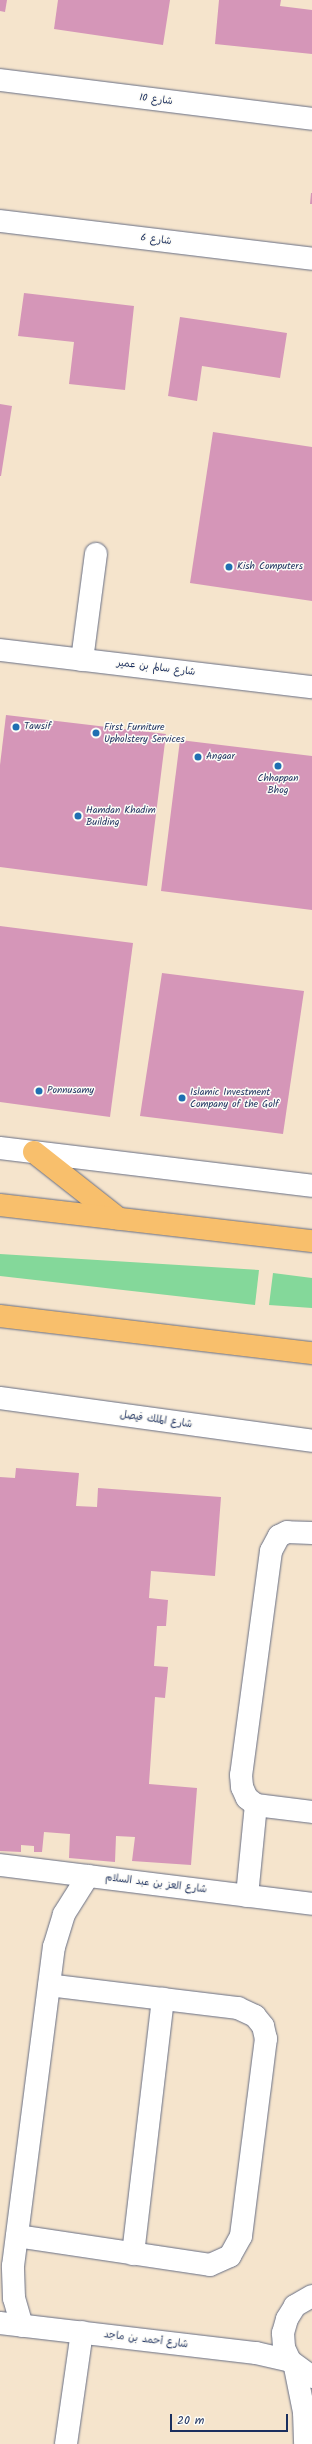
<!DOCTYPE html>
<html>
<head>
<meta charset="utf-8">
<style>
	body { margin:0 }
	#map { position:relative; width:312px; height:2444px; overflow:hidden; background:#f5e4cc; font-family:Kalam,"Playpen Sans Arabic",sans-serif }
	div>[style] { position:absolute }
	.green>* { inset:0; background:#84d89a }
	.building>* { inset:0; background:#d596b8 }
	.roads { filter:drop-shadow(0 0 1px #676e84) drop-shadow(0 0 1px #676e84) }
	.minor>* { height:22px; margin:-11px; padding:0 11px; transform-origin:11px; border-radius:11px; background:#fff }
	.major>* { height:22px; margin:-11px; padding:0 11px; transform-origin:11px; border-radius:11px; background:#f8bf6c }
	.dots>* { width:11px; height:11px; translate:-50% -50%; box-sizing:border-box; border:2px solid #fdfcf7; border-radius:50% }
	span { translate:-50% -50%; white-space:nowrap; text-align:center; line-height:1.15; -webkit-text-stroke:3px #fdfcf7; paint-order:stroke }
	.street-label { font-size:10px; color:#1b2f5e }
	.poi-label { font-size:10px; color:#1b2f5e }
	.left { translate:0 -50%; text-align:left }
	.scale { position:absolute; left:170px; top:2414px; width:118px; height:18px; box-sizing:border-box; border:2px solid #1b2f5e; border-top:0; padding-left:5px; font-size:12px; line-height:14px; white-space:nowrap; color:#1b2f5e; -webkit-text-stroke:3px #fdfcf7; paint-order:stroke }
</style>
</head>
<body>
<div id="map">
	<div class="green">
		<i style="clip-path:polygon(0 1254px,259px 1270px,255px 1305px,0 1276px)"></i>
		<i style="clip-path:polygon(273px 1273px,312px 1278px,312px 1308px,269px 1305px)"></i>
	</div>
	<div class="building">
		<i style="clip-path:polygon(0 0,7px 0,5px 12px,0 11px)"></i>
		<i style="clip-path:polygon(58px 0,170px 0,163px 45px,54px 29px)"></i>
		<i style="clip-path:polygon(219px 0,281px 0,280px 6px,312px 10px,312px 54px,215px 44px)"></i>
		<i style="clip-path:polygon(311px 193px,312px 193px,312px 204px,310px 204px)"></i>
		<i style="clip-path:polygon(24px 293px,134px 306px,125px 390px,69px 384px,74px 342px,18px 336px)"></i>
		<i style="clip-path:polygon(180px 317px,287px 333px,280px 378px,202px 366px,197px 401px,168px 396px)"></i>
		<i style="clip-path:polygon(0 404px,12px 406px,1px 476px,0 476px)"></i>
		<i style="clip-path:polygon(213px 432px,312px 447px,312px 601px,190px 583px)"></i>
		<i style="clip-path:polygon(6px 715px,166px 734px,147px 886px,0 867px,0 765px)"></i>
		<i style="clip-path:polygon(180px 740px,312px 756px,312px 910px,161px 891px)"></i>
		<i style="clip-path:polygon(0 926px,133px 943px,110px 1117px,0 1102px)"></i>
		<i style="clip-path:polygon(162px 973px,304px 991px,283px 1134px,140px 1116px)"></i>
		<i style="clip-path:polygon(16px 1468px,79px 1473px,76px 1506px,97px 1507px,98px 1488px,221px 1497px,215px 1576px,151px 1571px,149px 1598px,168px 1600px,166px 1626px,157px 1626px,154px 1666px,168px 1667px,165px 1698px,155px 1697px,149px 1784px,197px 1788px,191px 1865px,132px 1861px,135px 1837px,116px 1836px,115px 1862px,69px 1858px,70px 1834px,44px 1832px,42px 1852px,34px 1852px,34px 1846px,21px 1845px,21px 1852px,0 1851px,0 1477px,15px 1478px)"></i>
	</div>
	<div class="roads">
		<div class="minor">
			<i style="left:0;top:80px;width:314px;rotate:7.1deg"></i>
			<i style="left:0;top:221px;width:314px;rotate:6.9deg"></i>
			<i style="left:0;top:650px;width:314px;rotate:6.8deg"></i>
			<i style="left:82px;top:660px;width:107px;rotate:-82.5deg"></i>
			<i style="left:0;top:1148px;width:314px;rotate:6.9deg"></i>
			<i style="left:0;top:1398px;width:315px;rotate:7.8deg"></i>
			<i style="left:312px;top:1533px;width:25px;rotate:-178deg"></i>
			<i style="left:287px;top:1532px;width:9px;rotate:153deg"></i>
			<i style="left:279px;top:1536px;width:17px;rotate:118deg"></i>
			<i style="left:271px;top:1551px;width:226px;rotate:97.6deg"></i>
			<i style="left:241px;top:1775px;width:12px;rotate:85deg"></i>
			<i style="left:242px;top:1787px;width:12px;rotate:66deg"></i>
			<i style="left:247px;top:1798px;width:11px;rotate:38deg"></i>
			<i style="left:256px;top:1805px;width:56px;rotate:7.1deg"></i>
			<i style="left:0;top:1865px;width:314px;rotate:7.1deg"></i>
			<i style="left:247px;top:1896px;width:91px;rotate:-84.4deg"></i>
			<i style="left:17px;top:2236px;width:195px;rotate:8.5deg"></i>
			<i style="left:210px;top:2265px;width:22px;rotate:-24deg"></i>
			<i style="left:230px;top:2256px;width:23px;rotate:-61deg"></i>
			<i style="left:241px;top:2236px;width:199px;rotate:-82.8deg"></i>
			<i style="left:266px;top:2039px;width:13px;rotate:-103deg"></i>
			<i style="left:263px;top:2026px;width:13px;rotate:-129deg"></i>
			<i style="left:255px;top:2016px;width:19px;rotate:-155deg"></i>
			<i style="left:238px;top:2008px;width:190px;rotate:-173.1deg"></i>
			<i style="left:133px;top:2254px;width:257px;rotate:-83.3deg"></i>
			<i style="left:312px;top:2296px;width:20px;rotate:150deg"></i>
			<i style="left:295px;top:2306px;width:15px;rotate:122deg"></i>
			<i style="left:287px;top:2319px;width:15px;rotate:106deg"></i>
			<i style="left:283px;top:2333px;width:15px;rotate:86deg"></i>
			<i style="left:284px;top:2348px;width:14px;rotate:65deg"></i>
			<i style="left:290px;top:2361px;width:27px;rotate:36deg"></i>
			<i style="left:0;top:2323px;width:258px;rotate:6.7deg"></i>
			<i style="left:256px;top:2353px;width:35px;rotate:13deg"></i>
			<i style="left:22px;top:2326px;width:29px;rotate:-106deg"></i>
			<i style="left:14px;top:2298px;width:32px;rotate:-92deg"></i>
			<i style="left:13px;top:2266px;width:322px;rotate:-82.7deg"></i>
			<i style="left:54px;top:1947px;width:34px;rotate:-73deg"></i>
			<i style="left:64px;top:1914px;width:45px;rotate:-57.7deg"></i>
			<i style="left:295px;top:2367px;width:46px;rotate:78.7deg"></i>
			<i style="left:304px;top:2412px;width:32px;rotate:88deg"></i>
			<i style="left:66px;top:2444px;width:113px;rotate:-81.9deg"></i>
		</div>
		<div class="major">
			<i style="left:34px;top:1152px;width:108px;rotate:38.2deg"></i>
			<i style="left:0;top:1205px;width:314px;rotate:6.6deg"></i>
			<i style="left:0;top:1316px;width:314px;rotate:6.8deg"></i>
		</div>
	</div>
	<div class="dots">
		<i style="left:229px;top:567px;background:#1f6fb2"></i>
		<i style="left:16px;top:727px;background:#1f6fb2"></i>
		<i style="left:96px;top:733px;background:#1f6fb2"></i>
		<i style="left:198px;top:757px;background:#1f6fb2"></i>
		<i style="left:278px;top:766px;background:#1f6fb2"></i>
		<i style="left:78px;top:816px;background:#1f6fb2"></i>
		<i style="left:39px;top:1091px;background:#1f6fb2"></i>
		<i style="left:182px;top:1098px;background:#1f6fb2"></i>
	</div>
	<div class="street-label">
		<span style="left:156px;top:100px;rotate:7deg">شارع 10</span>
		<span style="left:156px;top:240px;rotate:7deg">شارع 6</span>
		<span style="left:156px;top:668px;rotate:7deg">شارع سالم بن عمير</span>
		<span style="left:156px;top:1420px;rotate:8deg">شارع الملك فيصل</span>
		<span style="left:156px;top:1884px;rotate:7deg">شارع العز بن عبد السلام</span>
		<span style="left:146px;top:2340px;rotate:7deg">شارع أحمد بن ماجد</span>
	</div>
	<div class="poi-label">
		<span class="left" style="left:237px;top:567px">Kish Computers</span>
		<span class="left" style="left:24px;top:727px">Tawsif</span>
		<span class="left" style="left:104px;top:733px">First Furniture<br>Upholstery Services</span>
		<span class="left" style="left:206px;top:757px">Angaar</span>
		<span style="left:278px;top:784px">Chhappan<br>Bhog</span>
		<span class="left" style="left:86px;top:816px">Hamdan Khadim<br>Building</span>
		<span class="left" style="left:47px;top:1091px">Ponnusamy</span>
		<span class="left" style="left:190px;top:1098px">Islamic Investment<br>Company of the Golf</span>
	</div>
	<div class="scale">20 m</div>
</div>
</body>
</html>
